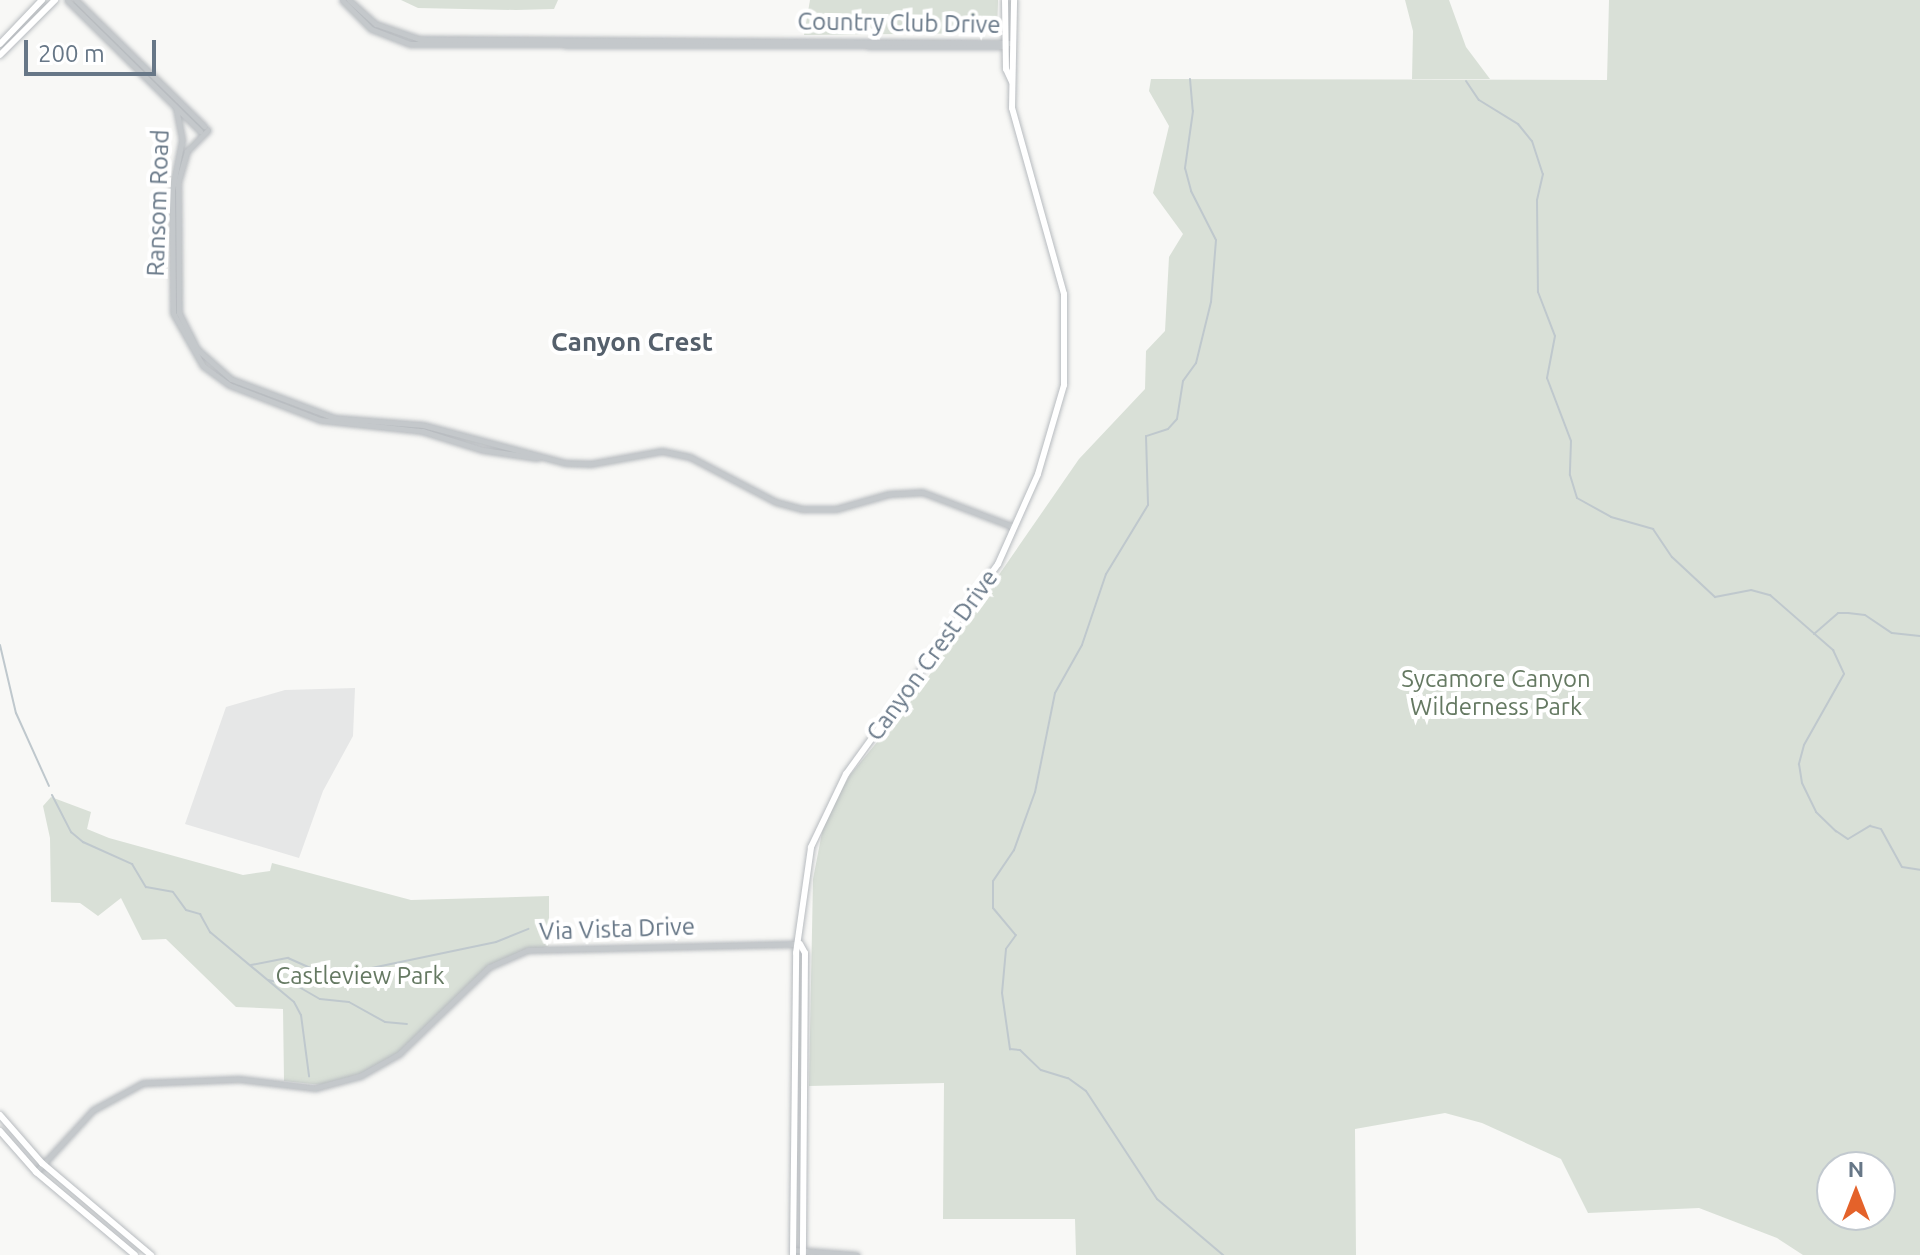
<!DOCTYPE html>
<html>
<head>
<meta charset="utf-8">
<style>
	body { margin:0 }
	#map { position:relative; width:1920px; height:1255px; overflow:hidden; background:#f8f8f6; font-family:Ubuntu,sans-serif }
	div>[style] { position:absolute }
	.built>* { inset:0; background:#e6e7e7 }
	.green>* { inset:0; background:#d9e0d7 }
	.stream>* { height:2px; margin:-1px; padding:0 1px; transform-origin:1px; border-radius:1px; background:#bfc8cd }
	.roads { filter:drop-shadow(0 0 2px #b7bbbf) drop-shadow(0 0 2px #b7bbbf) }
	.minor>* { height:5px; margin:-2.5px; padding:0 2.5px; transform-origin:2.5px; border-radius:2.5px; background:#c4c8cb }
	.major>* { height:6px; margin:-3px; padding:0 3px; transform-origin:3px; border-radius:3px; background:#fff }
	span { translate:-50% -50%; white-space:nowrap; text-align:center; line-height:1.15; -webkit-text-stroke:8px #fff; paint-order:stroke }
	.street-label { font-size:24px; color:#677787 }
	.park-label { font-size:24px; color:#657962 }
	.neighbourhood-label { font-size:26px; color:#55606c; font-weight:700 }
	.north { position:absolute; left:1816px; top:1151px; width:80px; height:80px; box-sizing:border-box; background:#fff; border:2px solid #c2c9cf; border-radius:50%; rotate:0deg; font-size:22px; font-weight:700; line-height:32px; text-align:center; color:#677787 }
	.north::after { content:''; display:block; margin:auto; width:28px; height:36px; background:#e4622a; clip-path:polygon(50% 0,100% 100%,50% 72%,0 100%) }
	.scale { position:absolute; left:24px; top:40px; width:132px; height:36px; box-sizing:border-box; border:4px solid #677787; border-top:0; padding-left:10px; font-size:24px; line-height:28px; white-space:nowrap; color:#677787; -webkit-text-stroke:6px #fff; paint-order:stroke }
</style>
</head>
<body>
<div id="map">
	<div class="built">
		<i style="clip-path:polygon(355px 688px,353px 736px,323px 791px,299px 858px,185px 824px,226px 707px,285px 690px)"></i>
	</div>
	<div class="green">
		<i style="clip-path:polygon(401px 0,558px 0,554px 9px,516px 10px,418px 8px)"></i>
		<i style="clip-path:polygon(810px 0,998px 0,997px 33px,804px 35px)"></i>
		<i style="clip-path:polygon(1405px 0,1449px 0,1466px 47px,1490px 79px,1412px 79px,1413px 31px)"></i>
		<i style="clip-path:polygon(evenodd,1609px 0,1920px 0,1920px 1255px,1803px 1255px,1777px 1238px,1699px 1208px,1588px 1213px,1561px 1159px,1482px 1123px,1445px 1113px,1355px 1129px,1356px 1255px,1076px 1255px,1075px 1219px,943px 1219px,944px 1083px,809px 1086px,813px 879px,825px 817px,850px 775px,915px 696px,1079px 459px,1145px 389px,1146px 351px,1165px 331px,1169px 257px,1183px 234px,1153px 193px,1169px 126px,1149px 91px,1151px 79px,1607px 80px,1609px 0,1832px 1167px,1880px 1167px,1880px 1215px,1832px 1215px,1832px 1167px)"></i>
		<i style="clip-path:polygon(51px 797px,91px 812px,87px 829px,109px 838px,243px 875px,270px 871px,272px 863px,411px 900px,549px 896px,549px 946px,497px 963px,406px 1047px,373px 1070px,322px 1085px,284px 1081px,283px 1009px,236px 1007px,166px 939px,142px 940px,121px 898px,98px 916px,80px 903px,51px 902px,50px 838px,43px 806px)"></i>
	</div>
	<div class="stream">
		<i style="left:1190px;top:79px;width:32px;rotate:85deg"></i>
		<i style="left:1193px;top:111px;width:58px;rotate:98deg"></i>
		<i style="left:1185px;top:168px;width:24px;rotate:75deg"></i>
		<i style="left:1191px;top:191px;width:55px;rotate:63deg"></i>
		<i style="left:1216px;top:240px;width:62px;rotate:94.6deg"></i>
		<i style="left:1211px;top:302px;width:63px;rotate:103.8deg"></i>
		<i style="left:1196px;top:363px;width:22px;rotate:126deg"></i>
		<i style="left:1183px;top:381px;width:38px;rotate:99deg"></i>
		<i style="left:1177px;top:419px;width:13px;rotate:132deg"></i>
		<i style="left:1168px;top:429px;width:23px;rotate:162deg"></i>
		<i style="left:1146px;top:436px;width:69px;rotate:88.3deg"></i>
		<i style="left:1148px;top:505px;width:81px;rotate:121.3deg"></i>
		<i style="left:1106px;top:574px;width:75px;rotate:108.7deg"></i>
		<i style="left:1082px;top:645px;width:55px;rotate:119.4deg"></i>
		<i style="left:1055px;top:693px;width:101px;rotate:101.4deg"></i>
		<i style="left:1035px;top:792px;width:62px;rotate:109.9deg"></i>
		<i style="left:1014px;top:850px;width:37px;rotate:124deg"></i>
		<i style="left:993px;top:881px;width:27px;rotate:90deg"></i>
		<i style="left:993px;top:908px;width:35px;rotate:50deg"></i>
		<i style="left:1016px;top:935px;width:17px;rotate:126deg"></i>
		<i style="left:1006px;top:949px;width:44px;rotate:95.2deg"></i>
		<i style="left:1002px;top:993px;width:57px;rotate:81.9deg"></i>
		<i style="left:1010px;top:1049px;width:10px;rotate:6deg"></i>
		<i style="left:1020px;top:1050px;width:29px;rotate:44deg"></i>
		<i style="left:1041px;top:1070px;width:28px;rotate:17deg"></i>
		<i style="left:1068px;top:1078px;width:22px;rotate:36deg"></i>
		<i style="left:1086px;top:1091px;width:129px;rotate:56.7deg"></i>
		<i style="left:1157px;top:1199px;width:87px;rotate:40.3deg"></i>
		<i style="left:1466px;top:81px;width:23px;rotate:56deg"></i>
		<i style="left:1479px;top:100px;width:46px;rotate:31.6deg"></i>
		<i style="left:1518px;top:124px;width:22px;rotate:51deg"></i>
		<i style="left:1532px;top:141px;width:35px;rotate:72deg"></i>
		<i style="left:1543px;top:174px;width:27px;rotate:103deg"></i>
		<i style="left:1537px;top:200px;width:92px;rotate:89.4deg"></i>
		<i style="left:1538px;top:292px;width:47px;rotate:68.9deg"></i>
		<i style="left:1555px;top:336px;width:43px;rotate:100.8deg"></i>
		<i style="left:1547px;top:378px;width:67px;rotate:69.1deg"></i>
		<i style="left:1571px;top:441px;width:34px;rotate:92deg"></i>
		<i style="left:1570px;top:475px;width:24px;rotate:73deg"></i>
		<i style="left:1577px;top:498px;width:39px;rotate:29deg"></i>
		<i style="left:1611px;top:517px;width:44px;rotate:15.9deg"></i>
		<i style="left:1653px;top:529px;width:34px;rotate:56deg"></i>
		<i style="left:1672px;top:557px;width:59px;rotate:42.9deg"></i>
		<i style="left:1715px;top:597px;width:37px;rotate:-11deg"></i>
		<i style="left:1751px;top:590px;width:20px;rotate:15deg"></i>
		<i style="left:1770px;top:595px;width:84px;rotate:41.1deg"></i>
		<i style="left:1833px;top:650px;width:26px;rotate:65deg"></i>
		<i style="left:1844px;top:674px;width:81px;rotate:119.4deg"></i>
		<i style="left:1804px;top:745px;width:20px;rotate:105deg"></i>
		<i style="left:1799px;top:764px;width:19px;rotate:81deg"></i>
		<i style="left:1802px;top:783px;width:32px;rotate:64deg"></i>
		<i style="left:1816px;top:812px;width:28px;rotate:44deg"></i>
		<i style="left:1836px;top:831px;width:14px;rotate:34deg"></i>
		<i style="left:1848px;top:839px;width:26px;rotate:-31deg"></i>
		<i style="left:1870px;top:826px;width:11px;rotate:15deg"></i>
		<i style="left:1881px;top:829px;width:43px;rotate:61.1deg"></i>
		<i style="left:1902px;top:867px;width:18px;rotate:9deg"></i>
		<i style="left:1814px;top:634px;width:32px;rotate:-41deg"></i>
		<i style="left:1838px;top:613px;width:10px"></i>
		<i style="left:1848px;top:613px;width:17px;rotate:7deg"></i>
		<i style="left:1865px;top:615px;width:32px;rotate:34deg"></i>
		<i style="left:1892px;top:633px;width:28px;rotate:6deg"></i>
		<i style="left:0;top:645px;width:70px;rotate:76.8deg"></i>
		<i style="left:16px;top:713px;width:80px;rotate:65.7deg"></i>
		<i style="left:52px;top:795px;width:42px;rotate:62.8deg"></i>
		<i style="left:71px;top:832px;width:16px;rotate:40deg"></i>
		<i style="left:83px;top:842px;width:54px;rotate:24.2deg"></i>
		<i style="left:132px;top:864px;width:27px;rotate:59deg"></i>
		<i style="left:146px;top:887px;width:27px;rotate:10deg"></i>
		<i style="left:173px;top:892px;width:22px;rotate:54deg"></i>
		<i style="left:186px;top:910px;width:15px;rotate:16deg"></i>
		<i style="left:200px;top:914px;width:21px;rotate:61deg"></i>
		<i style="left:210px;top:932px;width:109px;rotate:39.8deg"></i>
		<i style="left:294px;top:1002px;width:15px;rotate:62deg"></i>
		<i style="left:301px;top:1015px;width:62px;rotate:82.5deg"></i>
		<i style="left:251px;top:965px;width:38px;rotate:-11deg"></i>
		<i style="left:288px;top:958px;width:27px;rotate:24deg"></i>
		<i style="left:313px;top:969px;width:49px;rotate:1.2deg"></i>
		<i style="left:362px;top:970px;width:137px;rotate:-11.8deg"></i>
		<i style="left:496px;top:942px;width:35px;rotate:-22deg"></i>
		<i style="left:268px;top:980px;width:32px;rotate:13deg"></i>
		<i style="left:299px;top:987px;width:24px;rotate:30deg"></i>
		<i style="left:320px;top:999px;width:29px;rotate:6deg"></i>
		<i style="left:349px;top:1002px;width:41px;rotate:29.1deg"></i>
		<i style="left:385px;top:1022px;width:22px;rotate:5deg"></i>
	</div>
	<div class="roads">
		<div class="minor">
			<i style="left:67px;top:0;width:187px;rotate:44.6deg"></i>
			<i style="left:76px;top:0;width:180px;rotate:44.5deg"></i>
			<i style="left:342px;top:0;width:41px;rotate:45deg"></i>
			<i style="left:371px;top:29px;width:42px;rotate:21deg"></i>
			<i style="left:410px;top:44px;width:596px;rotate:0.19deg"></i>
			<i style="left:349px;top:0;width:36px;rotate:42deg"></i>
			<i style="left:376px;top:24px;width:46px;rotate:19.2deg"></i>
			<i style="left:419px;top:39px;width:594px;rotate:0.39deg"></i>
			<i style="left:176px;top:108px;width:33px;rotate:79deg"></i>
			<i style="left:182px;top:140px;width:51px;rotate:101.3deg"></i>
			<i style="left:172px;top:190px;width:123px;rotate:89.5deg"></i>
			<i style="left:173px;top:313px;width:61px;rotate:60.5deg"></i>
			<i style="left:203px;top:366px;width:32px;rotate:36deg"></i>
			<i style="left:229px;top:385px;width:97px;rotate:21deg"></i>
			<i style="left:320px;top:420px;width:103px;rotate:6.2deg"></i>
			<i style="left:422px;top:431px;width:64px;rotate:17.3deg"></i>
			<i style="left:483px;top:450px;width:55px;rotate:8.4deg"></i>
			<i style="left:208px;top:130px;width:30px;rotate:135deg"></i>
			<i style="left:187px;top:151px;width:32px;rotate:106deg"></i>
			<i style="left:178px;top:182px;width:131px;rotate:89.6deg"></i>
			<i style="left:179px;top:313px;width:40px;rotate:63.4deg"></i>
			<i style="left:197px;top:349px;width:45px;rotate:41.4deg"></i>
			<i style="left:231px;top:379px;width:111px;rotate:20.6deg"></i>
			<i style="left:335px;top:418px;width:88px;rotate:4.5deg"></i>
			<i style="left:423px;top:425px;width:148px;rotate:14.9deg"></i>
			<i style="left:566px;top:463px;width:24px;rotate:2deg"></i>
			<i style="left:590px;top:464px;width:73px;rotate:-10.2deg"></i>
			<i style="left:662px;top:451px;width:29px;rotate:12deg"></i>
			<i style="left:690px;top:457px;width:97px;rotate:27.6deg"></i>
			<i style="left:776px;top:502px;width:28px;rotate:15deg"></i>
			<i style="left:803px;top:509px;width:33px"></i>
			<i style="left:836px;top:509px;width:55px;rotate:-15.8deg"></i>
			<i style="left:889px;top:494px;width:33px;rotate:-3deg"></i>
			<i style="left:922px;top:492px;width:98px;rotate:20.8deg"></i>
			<i style="left:36px;top:1172px;width:84px;rotate:-47.4deg"></i>
			<i style="left:93px;top:1110px;width:57px;rotate:-28.4deg"></i>
			<i style="left:143px;top:1083px;width:96px;rotate:-2.4deg"></i>
			<i style="left:239px;top:1079px;width:77px;rotate:6.8deg"></i>
			<i style="left:315px;top:1088px;width:47px;rotate:-14.9deg"></i>
			<i style="left:360px;top:1076px;width:45px;rotate:-29.4deg"></i>
			<i style="left:399px;top:1054px;width:125px;rotate:-44deg"></i>
			<i style="left:489px;top:967px;width:43px;rotate:-23.6deg"></i>
			<i style="left:528px;top:950px;width:271px;rotate:-1.3deg"></i>
			<i style="left:793px;top:1250px;width:64px;rotate:4.5deg"></i>
		</div>
		<div class="major">
			<i style="left:1005px;top:0;width:69px;rotate:89.2deg"></i>
			<i style="left:1006px;top:69px;width:14px;rotate:65deg"></i>
			<i style="left:0;top:44px;width:61px;rotate:-46.3deg"></i>
			<i style="left:0;top:55px;width:78px;rotate:-45deg"></i>
			<i style="left:800px;top:944px;width:10px;rotate:61deg"></i>
			<i style="left:805px;top:953px;width:302px;rotate:90.4deg"></i>
			<i style="left:0;top:1115px;width:64px;rotate:48.8deg"></i>
			<i style="left:42px;top:1163px;width:143px;rotate:40.2deg"></i>
			<i style="left:0;top:1131px;width:55px;rotate:48.7deg"></i>
			<i style="left:36px;top:1172px;width:129px;rotate:40deg"></i>
			<i style="left:793px;top:1255px;width:302px;rotate:-89.4deg"></i>
			<i style="left:796px;top:953px;width:107px;rotate:-81.9deg"></i>
			<i style="left:811px;top:847px;width:81px;rotate:-64.4deg"></i>
			<i style="left:846px;top:774px;width:259px;rotate:-54.1deg"></i>
			<i style="left:998px;top:564px;width:98px;rotate:-66deg"></i>
			<i style="left:1038px;top:474px;width:93px;rotate:-73.7deg"></i>
			<i style="left:1064px;top:385px;width:91px;rotate:-90deg"></i>
			<i style="left:1064px;top:294px;width:193px;rotate:-105.6deg"></i>
			<i style="left:1012px;top:108px;width:108px;rotate:-88.9deg"></i>
		</div>
	</div>
	<div class="street-label">
		<span style="left:899px;top:23px;rotate:1deg">Country Club Drive</span>
		<span style="left:158px;top:203px;rotate:-88deg">Ransom Road</span>
		<span style="left:932px;top:655px;rotate:-54deg">Canyon Crest Drive</span>
		<span style="left:617px;top:929px;rotate:-2deg">Via Vista Drive</span>
	</div>
	<div class="park-label">
		<span style="left:1496px;top:693px">Sycamore Canyon<br>Wilderness Park</span>
		<span style="left:360px;top:976px">Castleview Park</span>
	</div>
	<div class="neighbourhood-label">
		<span style="left:632px;top:342px">Canyon Crest</span>
	</div>
	<div class="north">N</div>
	<div class="scale">200 m</div>
</div>
</body>
</html>
